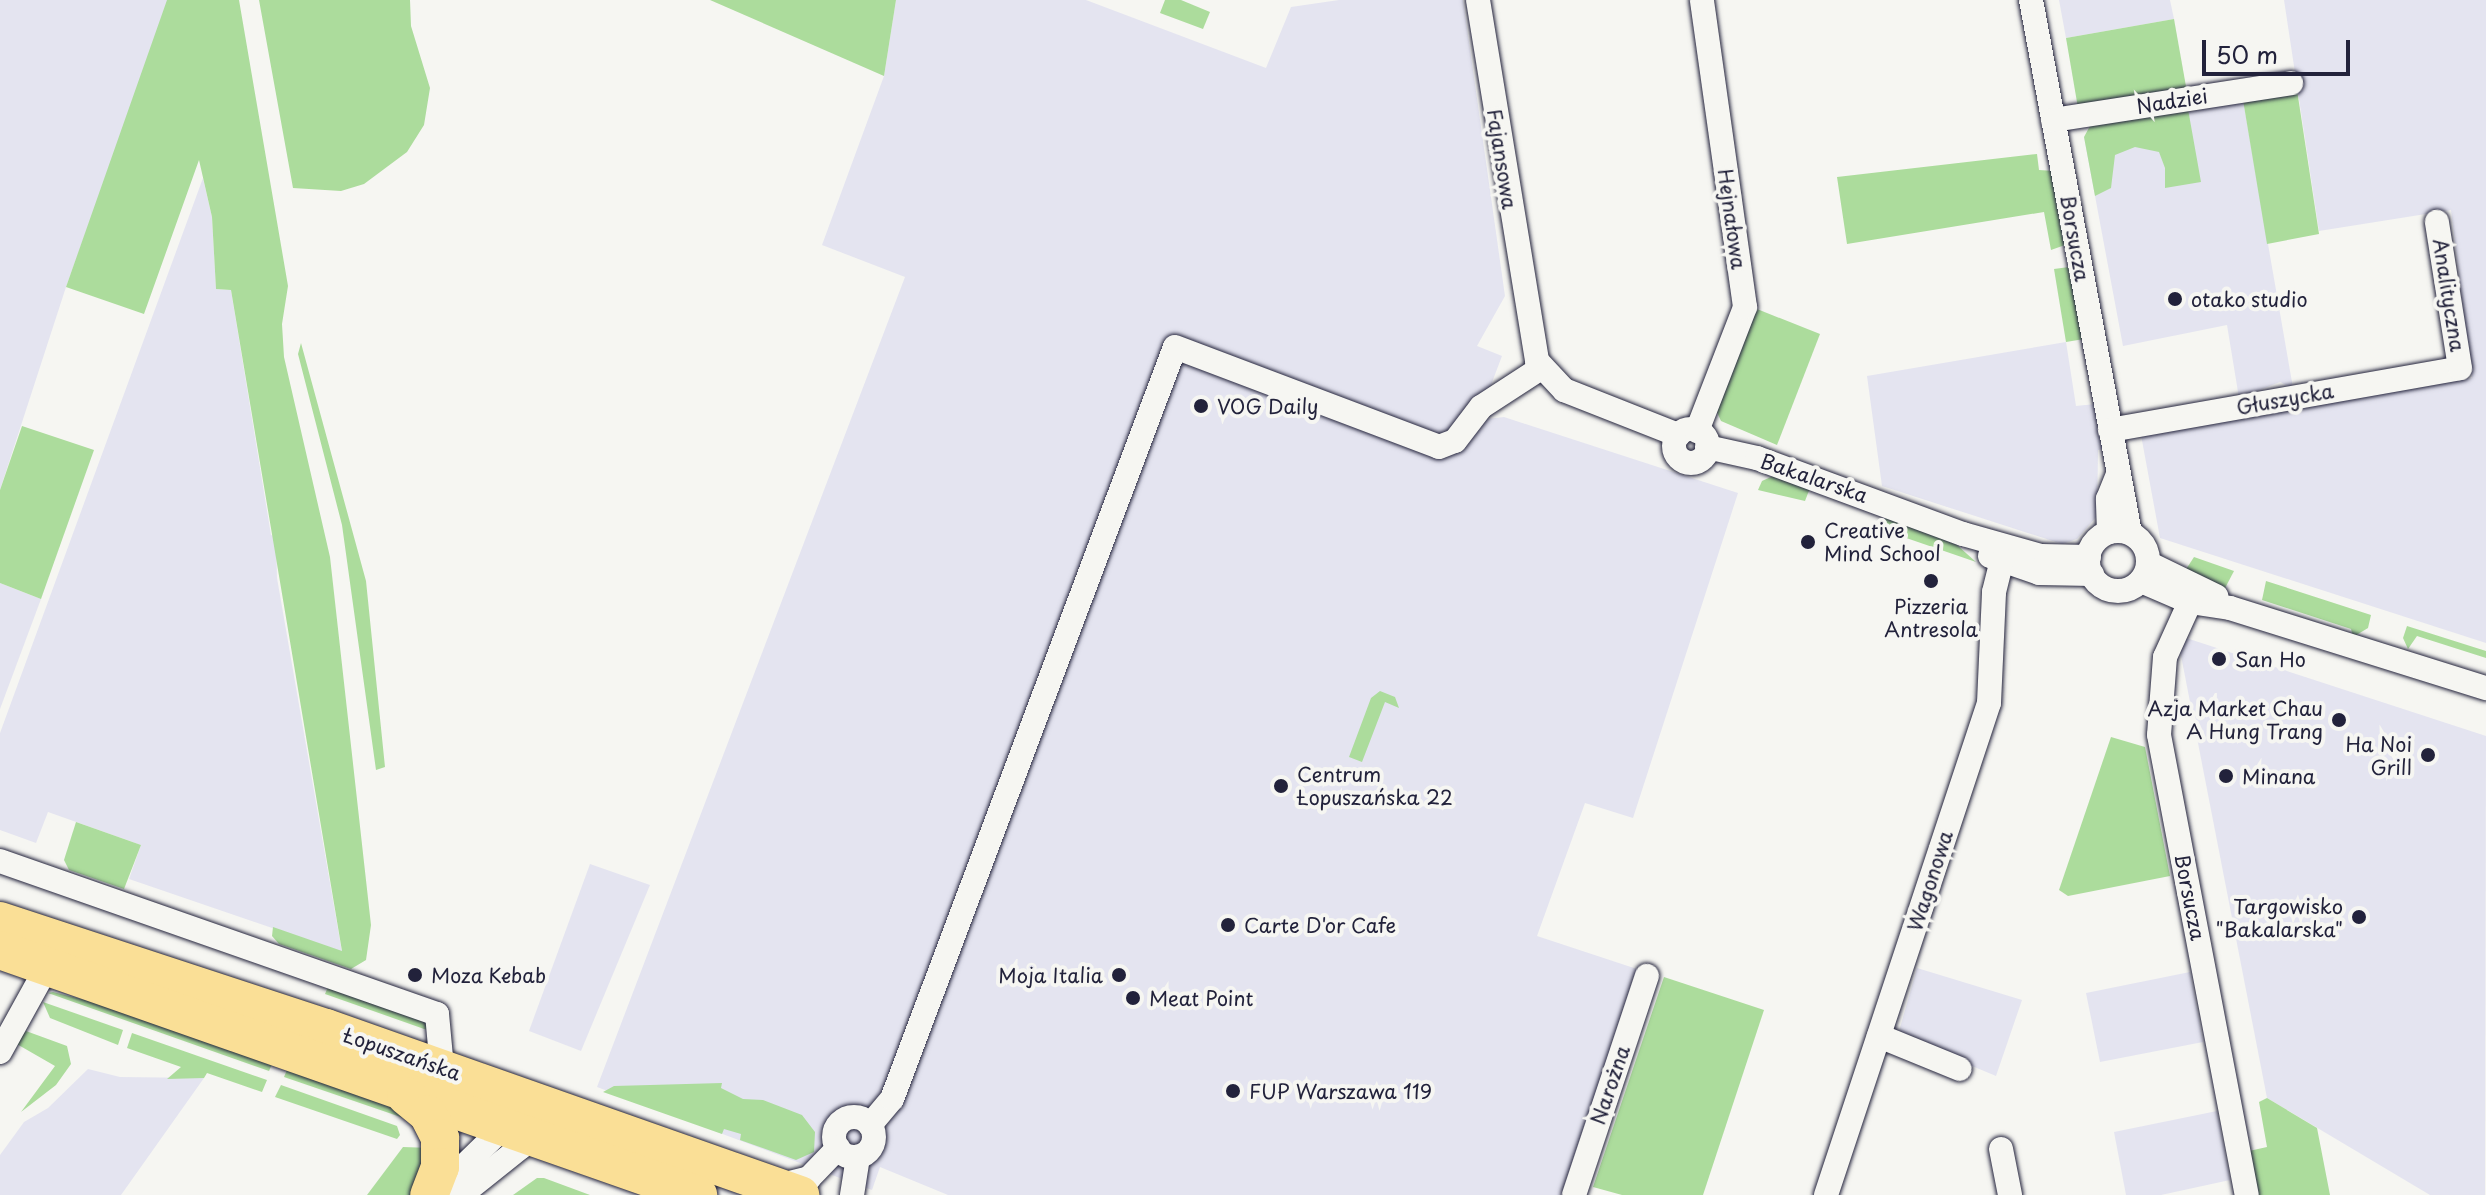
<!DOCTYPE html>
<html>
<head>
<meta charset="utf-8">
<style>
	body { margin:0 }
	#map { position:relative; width:2486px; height:1195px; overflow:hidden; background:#f6f6f2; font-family:"Playpen Sans",sans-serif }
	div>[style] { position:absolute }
	.built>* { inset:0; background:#e4e4f0 }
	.green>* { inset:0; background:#acdc9c }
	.roads { filter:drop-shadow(0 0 2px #22223b) drop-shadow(0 0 2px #22223b) }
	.street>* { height:24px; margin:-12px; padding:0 12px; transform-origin:12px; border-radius:12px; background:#f6f6f2 }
	.street>.ring { margin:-12px; padding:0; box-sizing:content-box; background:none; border:24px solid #f6f6f2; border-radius:50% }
	.primary>* { height:38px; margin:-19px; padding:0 19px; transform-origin:19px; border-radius:19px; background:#fadf96 }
	.dots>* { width:22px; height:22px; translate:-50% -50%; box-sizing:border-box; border:4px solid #f6f6f2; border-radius:50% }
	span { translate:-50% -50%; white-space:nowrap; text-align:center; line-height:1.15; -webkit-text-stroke:8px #f6f6f2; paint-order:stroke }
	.street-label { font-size:20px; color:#22223b }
	.poi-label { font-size:20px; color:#22223b }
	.left { translate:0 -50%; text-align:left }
	.right { translate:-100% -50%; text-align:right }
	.scale { position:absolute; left:2202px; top:40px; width:148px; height:36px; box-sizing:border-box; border:4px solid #22223b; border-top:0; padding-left:10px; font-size:24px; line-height:28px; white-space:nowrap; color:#22223b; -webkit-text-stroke:6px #f6f6f2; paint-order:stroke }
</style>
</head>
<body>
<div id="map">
	<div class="built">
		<i style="clip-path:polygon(0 0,167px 0,168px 6px,66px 287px,0 490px)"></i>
		<i style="clip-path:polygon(896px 0,1086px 0,1266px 68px,1291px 7px,1339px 0,1463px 0,1505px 296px,1477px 346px,1502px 356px,1475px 427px,1487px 419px,1504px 417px,1738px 493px,1633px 818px,1585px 803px,1537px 936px,1643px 971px,1562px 1195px,948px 1195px,880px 1167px,872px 1190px,597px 1087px,905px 277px,822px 245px,884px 76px)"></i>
		<i style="clip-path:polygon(2059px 0,2170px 0,2174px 19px,2066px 38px)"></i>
		<i style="clip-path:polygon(2284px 0,2486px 0,2486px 643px,2160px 538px,2141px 435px,2472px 378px,2451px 210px,2319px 231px)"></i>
		<i style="clip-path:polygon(2243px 100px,2293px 388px,2280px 382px,2239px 398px,2227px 325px,2123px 346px,2084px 137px)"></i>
		<i style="clip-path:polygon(203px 178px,212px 217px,216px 289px,231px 290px,271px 535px,276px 537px,277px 578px,342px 952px,129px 879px,141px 845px,48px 812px,36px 843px,0 830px,0 733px)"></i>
		<i style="clip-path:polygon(2066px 342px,2076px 406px,2095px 404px,2104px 449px,2098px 450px,2097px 516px,2077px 539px,2062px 544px,1882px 486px,1867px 376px)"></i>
		<i style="clip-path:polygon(0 583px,41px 599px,0 709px)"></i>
		<i style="clip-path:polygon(2177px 635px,2486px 736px,2485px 1195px,2430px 1195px,2267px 1098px)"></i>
		<i style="clip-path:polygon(590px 864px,650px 885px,581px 1051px,529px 1031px)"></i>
		<i style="clip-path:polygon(1917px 968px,2022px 1000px,1996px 1076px,1898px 1035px)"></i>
		<i style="clip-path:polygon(2190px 972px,2203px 1042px,2100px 1062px,2086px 993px)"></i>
		<i style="clip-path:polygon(88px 1069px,120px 1077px,204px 1078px,121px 1195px,0 1195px,0 1155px,24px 1122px,48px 1108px)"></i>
		<i style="clip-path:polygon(2217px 1111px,2230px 1180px,2161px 1195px,2126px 1195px,2114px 1132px)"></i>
	</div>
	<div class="green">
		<i style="clip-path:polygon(167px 0,239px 0,288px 286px,282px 324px,284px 357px,330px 557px,371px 925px,366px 960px,351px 969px,279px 944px,272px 936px,273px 927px,342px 951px,231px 290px,216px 289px,212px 217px,199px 160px,144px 314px,66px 287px)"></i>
		<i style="clip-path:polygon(259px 0,410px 0,411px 26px,430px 88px,424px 125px,407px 152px,364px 184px,341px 191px,293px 188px)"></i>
		<i style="clip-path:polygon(710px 0,896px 0,884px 76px)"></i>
		<i style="clip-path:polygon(1165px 0,1181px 0,1210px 12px,1203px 29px,1160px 13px)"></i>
		<i style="clip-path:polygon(2174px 19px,2187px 92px,2078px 108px,2066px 38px)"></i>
		<i style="clip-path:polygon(2297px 90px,2319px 234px,2267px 244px,2243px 100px)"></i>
		<i style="clip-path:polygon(2188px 109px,2201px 182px,2165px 188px,2165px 168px,2159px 152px,2135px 147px,2115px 155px,2111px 188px,2095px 196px,2084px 137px,2091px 124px)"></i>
		<i style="clip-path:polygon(2037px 154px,2039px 170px,2054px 171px,2065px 245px,2051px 250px,2044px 212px,1847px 244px,1837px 177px)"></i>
		<i style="clip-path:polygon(2069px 267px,2084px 339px,2066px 342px,2054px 269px)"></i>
		<i style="clip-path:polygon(1757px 309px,1820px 334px,1777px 445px,1721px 421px,1716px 410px)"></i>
		<i style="clip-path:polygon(301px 343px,366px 581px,385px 767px,376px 770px,342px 525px,298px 354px)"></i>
		<i style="clip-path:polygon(22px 426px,94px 450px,41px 599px,0 583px,0 490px)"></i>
		<i style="clip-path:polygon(1773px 476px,1810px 488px,1805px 501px,1758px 490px,1762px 481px)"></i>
		<i style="clip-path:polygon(1886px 515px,1957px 545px,1976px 562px,1883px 530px)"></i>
		<i style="clip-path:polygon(2194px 557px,2234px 571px,2223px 592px,2183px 574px)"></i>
		<i style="clip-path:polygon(2266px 581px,2371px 615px,2368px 628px,2353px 637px,2351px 629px,2262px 600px)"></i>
		<i style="clip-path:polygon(2407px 626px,2486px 651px,2486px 658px,2417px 636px,2408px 649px,2403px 638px)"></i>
		<i style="clip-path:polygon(1380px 691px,1395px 697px,1399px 708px,1385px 702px,1362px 762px,1349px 757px,1371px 698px)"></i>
		<i style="clip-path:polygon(2111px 737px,2145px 747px,2170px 876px,2068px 896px,2059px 890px)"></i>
		<i style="clip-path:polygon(76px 822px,141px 845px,124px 889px,69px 870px,64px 860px)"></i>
		<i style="clip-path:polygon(1664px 977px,1764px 1010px,1703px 1195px,1622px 1195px,1593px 1187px)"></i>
		<i style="clip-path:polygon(328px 987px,425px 1021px,427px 1030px,325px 994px)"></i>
		<i style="clip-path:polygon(53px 992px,141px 1014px,273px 1062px,269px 1071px,48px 993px)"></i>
		<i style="clip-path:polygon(43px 1002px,123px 1030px,118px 1045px,50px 1018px)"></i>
		<i style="clip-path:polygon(26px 1031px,67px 1046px,71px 1064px,56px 1085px,21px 1112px,55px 1066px,15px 1043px)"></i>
		<i style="clip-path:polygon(132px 1033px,267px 1080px,262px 1092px,207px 1073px,204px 1078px,167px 1079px,181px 1067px,127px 1048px)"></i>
		<i style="clip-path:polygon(289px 1065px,386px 1098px,424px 1125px,284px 1077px)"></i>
		<i style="clip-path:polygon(722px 1083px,721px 1088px,743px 1099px,763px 1100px,802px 1115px,815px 1132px,814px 1152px,796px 1160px,740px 1140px,741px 1134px,724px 1129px,722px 1134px,603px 1092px,614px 1086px)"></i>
		<i style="clip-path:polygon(281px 1085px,397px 1126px,400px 1135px,397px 1139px,275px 1097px)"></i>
		<i style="clip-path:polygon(2267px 1098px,2317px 1128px,2330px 1195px,2257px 1195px,2249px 1151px,2267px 1147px,2259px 1102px)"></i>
		<i style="clip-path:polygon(403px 1147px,431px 1148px,415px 1195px,367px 1195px)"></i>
		<i style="clip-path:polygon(537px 1178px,544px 1178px,590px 1195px,513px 1195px)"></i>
	</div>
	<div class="roads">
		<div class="street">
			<i style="left:1478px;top:0;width:366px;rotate:80.7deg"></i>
			<i style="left:1537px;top:361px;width:40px;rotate:47deg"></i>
			<i style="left:1564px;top:390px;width:123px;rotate:21.5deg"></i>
			<i style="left:2031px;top:0;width:542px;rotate:79.48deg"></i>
			<i style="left:2053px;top:120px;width:241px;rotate:-8.8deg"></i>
			<i class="ring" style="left:1674px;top:429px;width:10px;height:10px"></i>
			<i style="left:2110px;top:430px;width:355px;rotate:-10deg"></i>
			<i style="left:2460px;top:368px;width:148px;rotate:-99deg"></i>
			<i style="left:1697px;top:431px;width:133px;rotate:-68.8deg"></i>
			<i style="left:1745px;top:307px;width:310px;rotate:-98deg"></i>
			<i style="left:1707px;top:447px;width:51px;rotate:12.4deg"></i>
			<i style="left:1757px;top:458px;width:220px;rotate:20.3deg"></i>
			<i style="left:1963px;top:534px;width:81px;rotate:15.8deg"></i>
			<i style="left:2041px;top:556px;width:48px;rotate:1.2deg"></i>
			<i class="ring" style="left:2088px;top:531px;width:36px;height:36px"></i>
			<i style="left:2109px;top:532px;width:33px;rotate:-92deg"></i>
			<i style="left:2108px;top:499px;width:24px;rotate:-68deg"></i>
			<i style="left:1990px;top:556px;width:52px;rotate:19.1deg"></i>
			<i style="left:2039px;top:573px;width:53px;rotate:1.1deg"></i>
			<i style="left:2148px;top:563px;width:76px;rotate:25.9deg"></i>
			<i style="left:2141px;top:581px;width:53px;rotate:23.2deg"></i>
			<i style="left:2190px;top:602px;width:40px;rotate:8.5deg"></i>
			<i style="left:2230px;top:608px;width:268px;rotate:17.4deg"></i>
			<i style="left:2190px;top:602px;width:60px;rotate:114.4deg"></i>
			<i style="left:2165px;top:657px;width:78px;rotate:94.4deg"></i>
			<i style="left:2159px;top:735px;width:468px;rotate:79.2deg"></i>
			<i style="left:0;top:861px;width:463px;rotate:19.3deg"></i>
			<i style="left:437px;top:1014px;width:54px;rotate:84.7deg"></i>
			<i style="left:1879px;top:1036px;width:87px;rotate:22.2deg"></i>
			<i style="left:0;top:1052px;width:97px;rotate:-61.1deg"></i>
			<i class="ring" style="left:834px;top:1117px;width:16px;height:16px"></i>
			<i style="left:870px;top:1125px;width:34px;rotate:-50deg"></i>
			<i style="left:892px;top:1099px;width:803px;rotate:-69.38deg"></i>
			<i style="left:1175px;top:347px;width:282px;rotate:20.7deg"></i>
			<i style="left:1439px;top:447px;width:17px;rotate:-21deg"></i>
			<i style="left:1455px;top:441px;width:43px;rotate:-52.6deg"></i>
			<i style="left:1481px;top:407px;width:72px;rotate:-33deg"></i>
			<i style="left:2001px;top:1149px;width:47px;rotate:78.9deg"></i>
			<i style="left:778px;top:1186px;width:32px;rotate:-14deg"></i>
			<i style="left:809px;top:1178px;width:42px;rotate:-46deg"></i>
			<i style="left:434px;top:1195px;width:107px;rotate:-44.2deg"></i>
			<i style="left:461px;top:1195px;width:77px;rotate:-38.7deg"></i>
			<i style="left:521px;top:1147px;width:25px;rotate:-56deg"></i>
			<i style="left:852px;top:1195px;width:39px;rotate:-81deg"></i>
			<i style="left:1574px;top:1195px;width:231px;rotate:-71.6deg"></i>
			<i style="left:1826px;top:1195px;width:518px;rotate:-71.67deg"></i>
			<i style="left:1989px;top:703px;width:111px;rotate:-87.4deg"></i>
			<i style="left:1994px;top:592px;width:32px;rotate:-76deg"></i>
		</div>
		<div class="primary">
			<i style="left:0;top:921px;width:343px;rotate:18.2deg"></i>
			<i style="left:326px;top:1028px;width:503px;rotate:19.41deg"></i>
			<i style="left:0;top:950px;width:740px;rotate:19.34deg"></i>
			<i style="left:406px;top:1096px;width:28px;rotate:39deg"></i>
			<i style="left:428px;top:1114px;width:27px;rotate:63deg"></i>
			<i style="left:440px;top:1138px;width:29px;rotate:90deg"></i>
			<i style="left:440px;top:1167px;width:30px;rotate:111deg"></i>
		</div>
	</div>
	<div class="dots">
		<i style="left:2175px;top:299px;background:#22223b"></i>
		<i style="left:1201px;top:406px;background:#22223b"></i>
		<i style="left:1808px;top:542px;background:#22223b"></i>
		<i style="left:1931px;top:581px;background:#22223b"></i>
		<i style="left:2219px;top:659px;background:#22223b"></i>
		<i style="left:2339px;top:720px;background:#22223b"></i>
		<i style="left:2428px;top:755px;background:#22223b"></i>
		<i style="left:2226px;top:776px;background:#22223b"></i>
		<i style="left:1281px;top:786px;background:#22223b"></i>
		<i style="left:2359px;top:917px;background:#22223b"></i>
		<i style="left:1228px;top:925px;background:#22223b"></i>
		<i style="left:415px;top:975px;background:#22223b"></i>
		<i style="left:1119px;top:975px;background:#22223b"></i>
		<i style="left:1133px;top:998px;background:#22223b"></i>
		<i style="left:1233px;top:1091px;background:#22223b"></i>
	</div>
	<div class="street-label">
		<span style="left:2172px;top:101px;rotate:-9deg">Nadziei</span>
		<span style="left:1502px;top:159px;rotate:81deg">Fajansowa</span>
		<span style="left:1732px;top:219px;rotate:82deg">Hejnałowa</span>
		<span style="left:2075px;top:238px;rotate:80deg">Borsucza</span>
		<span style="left:2449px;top:295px;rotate:81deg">Analityczna</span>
		<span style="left:2285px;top:399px;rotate:-10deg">Głuszycka</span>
		<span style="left:1814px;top:478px;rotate:19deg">Bakalarska</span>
		<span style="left:1930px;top:881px;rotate:-72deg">Wagonowa</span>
		<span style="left:2190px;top:897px;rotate:79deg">Borsucza</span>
		<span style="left:402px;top:1054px;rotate:19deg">Łopuszańska</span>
		<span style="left:1610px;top:1085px;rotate:-71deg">Narożna</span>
	</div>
	<div class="poi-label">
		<span class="left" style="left:2191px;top:299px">otako studio</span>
		<span class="left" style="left:1217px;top:406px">VOG Daily</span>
		<span class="left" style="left:1824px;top:542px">Creative<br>Mind School</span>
		<span style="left:1931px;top:618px">Pizzeria<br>Antresola</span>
		<span class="left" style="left:2235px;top:659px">San Ho</span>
		<span class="right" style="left:2323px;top:720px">Azja Market Chau<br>A Hung Trang</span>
		<span class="right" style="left:2412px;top:756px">Ha Noi<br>Grill</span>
		<span class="left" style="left:1297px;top:786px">Centrum<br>Łopuszańska 22</span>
		<span class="left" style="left:2242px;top:776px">Minana</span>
		<span class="right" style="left:2343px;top:918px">Targowisko<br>"Bakalarska"</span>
		<span class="left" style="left:1244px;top:925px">Carte D'or Cafe</span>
		<span class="left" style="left:431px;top:975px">Moza Kebab</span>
		<span class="right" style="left:1103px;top:975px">Moja Italia</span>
		<span class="left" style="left:1149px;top:998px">Meat Point</span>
		<span class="left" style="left:1249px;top:1091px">FUP Warszawa 119</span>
	</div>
	<div class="scale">50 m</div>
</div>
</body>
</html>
